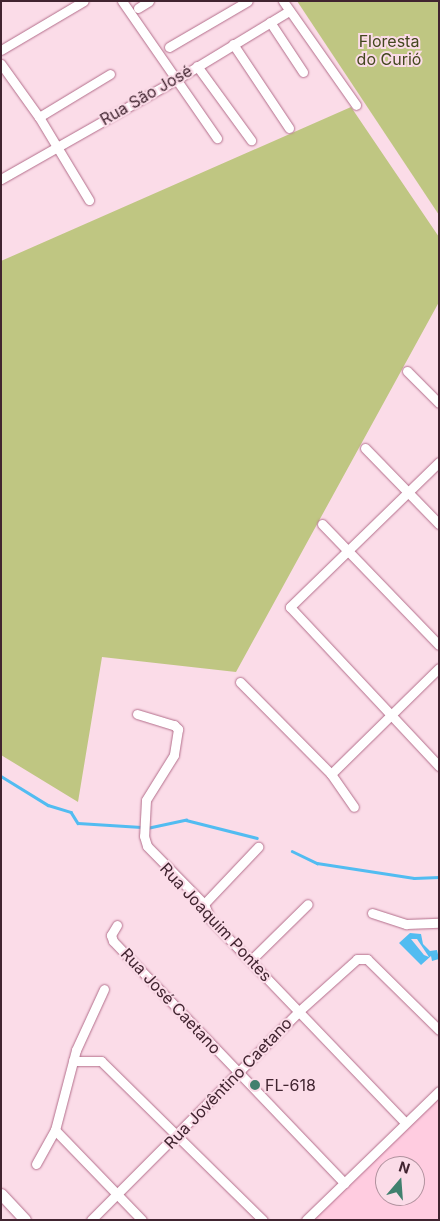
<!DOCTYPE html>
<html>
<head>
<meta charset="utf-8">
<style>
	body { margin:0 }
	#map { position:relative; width:440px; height:1221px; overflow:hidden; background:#fbdce8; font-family:Inter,sans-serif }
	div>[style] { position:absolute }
	.built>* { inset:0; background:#ffcce0 }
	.green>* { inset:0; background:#bfc682 }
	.water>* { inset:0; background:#52bcf1 }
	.pier>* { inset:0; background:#fbdce8 }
	.stream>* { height:2.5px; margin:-1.25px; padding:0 1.25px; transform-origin:1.25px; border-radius:1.25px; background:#52bcf1 }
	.roads { filter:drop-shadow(0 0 1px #b36e8b) drop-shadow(0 0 1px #b36e8b) }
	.minor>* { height:9px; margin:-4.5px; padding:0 4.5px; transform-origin:4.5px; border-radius:4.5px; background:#fff }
	.tertiary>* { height:11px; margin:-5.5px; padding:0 5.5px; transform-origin:5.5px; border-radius:5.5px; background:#fff }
	.dots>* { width:14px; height:14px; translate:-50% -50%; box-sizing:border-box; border:2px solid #fbdce8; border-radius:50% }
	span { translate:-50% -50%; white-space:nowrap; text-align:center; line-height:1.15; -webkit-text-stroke:4px #fbdce8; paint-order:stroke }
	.park-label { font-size:16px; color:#44481f }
	.street-label { font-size:16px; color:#412430 }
	.poi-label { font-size:16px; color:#412430 }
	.left { translate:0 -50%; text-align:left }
	.frame { position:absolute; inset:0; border:2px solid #412430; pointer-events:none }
	.north { position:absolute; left:375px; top:1156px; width:50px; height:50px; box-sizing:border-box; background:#fbdce8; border:1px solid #b1929e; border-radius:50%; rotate:18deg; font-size:14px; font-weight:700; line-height:20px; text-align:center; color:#412430 }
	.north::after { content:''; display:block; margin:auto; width:18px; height:22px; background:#40806e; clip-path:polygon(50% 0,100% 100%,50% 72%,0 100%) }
</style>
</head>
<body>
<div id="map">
	<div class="built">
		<i style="clip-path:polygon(evenodd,439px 1098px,439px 1220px,314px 1220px,362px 1173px,439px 1098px,385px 1166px,415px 1166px,415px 1196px,385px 1196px,385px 1166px)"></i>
	</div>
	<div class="green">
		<i style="clip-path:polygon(297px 1px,439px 1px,439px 215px)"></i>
		<i style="clip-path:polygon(351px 107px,439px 237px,439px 302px,236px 672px,102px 657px,78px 802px,1px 755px,1px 261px)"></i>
	</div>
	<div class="water">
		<i style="clip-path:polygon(410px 933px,421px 934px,423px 944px,430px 951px,437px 950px,439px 959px,432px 961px,431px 956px,421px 965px,399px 943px)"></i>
	</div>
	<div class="pier">
		<i style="clip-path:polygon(411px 939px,417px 939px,429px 957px,424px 955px)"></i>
	</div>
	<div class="stream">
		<i style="left:1px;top:776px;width:55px;rotate:31.7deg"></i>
		<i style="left:48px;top:805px;width:24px;rotate:17deg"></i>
		<i style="left:71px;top:812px;width:13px;rotate:58deg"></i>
		<i style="left:78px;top:823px;width:63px;rotate:3.6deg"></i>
		<i style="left:147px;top:828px;width:40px;rotate:-12deg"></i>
		<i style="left:186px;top:820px;width:73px;rotate:14.2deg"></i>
		<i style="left:292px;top:851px;width:28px;rotate:26deg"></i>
		<i style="left:317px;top:863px;width:98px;rotate:8.8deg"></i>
		<i style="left:414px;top:878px;width:25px;rotate:-2deg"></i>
	</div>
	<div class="roads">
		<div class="minor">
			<i style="left:122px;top:1px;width:167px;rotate:55.3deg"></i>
			<i style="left:283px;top:1px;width:127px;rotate:54.9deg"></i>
			<i style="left:138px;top:8px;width:13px;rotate:-32deg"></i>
			<i style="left:270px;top:22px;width:60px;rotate:56.6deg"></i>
			<i style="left:233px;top:44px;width:101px;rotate:56.3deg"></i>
			<i style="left:169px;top:47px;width:91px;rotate:-30.2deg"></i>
			<i style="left:1px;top:50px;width:96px;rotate:-30.6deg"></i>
			<i style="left:1px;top:64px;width:65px;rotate:54.4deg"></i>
			<i style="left:39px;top:117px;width:97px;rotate:58.9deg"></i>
			<i style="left:197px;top:66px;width:92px;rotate:53.9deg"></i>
			<i style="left:39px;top:117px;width:83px;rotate:-31.2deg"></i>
			<i style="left:1px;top:179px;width:202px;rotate:-29.6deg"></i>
			<i style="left:177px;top:79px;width:131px;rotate:-31.3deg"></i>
			<i style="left:407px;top:371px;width:45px;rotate:45deg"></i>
			<i style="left:365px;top:448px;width:106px;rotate:45.8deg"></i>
			<i style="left:439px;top:462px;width:208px;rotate:135.8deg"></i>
			<i style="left:290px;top:607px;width:218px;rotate:46.9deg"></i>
			<i style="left:322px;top:524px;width:168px;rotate:46deg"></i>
			<i style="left:240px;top:682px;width:129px;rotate:45.3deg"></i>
			<i style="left:331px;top:774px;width:40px;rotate:55.1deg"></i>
			<i style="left:137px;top:714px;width:39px;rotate:17deg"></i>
			<i style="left:174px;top:725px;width:6px;rotate:45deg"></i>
			<i style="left:178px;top:729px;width:26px;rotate:99deg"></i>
			<i style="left:174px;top:755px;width:53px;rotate:121.9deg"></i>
			<i style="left:146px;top:800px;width:36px;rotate:93deg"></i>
			<i style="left:144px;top:836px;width:10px;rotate:73deg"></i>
			<i style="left:147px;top:846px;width:81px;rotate:45.5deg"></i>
			<i style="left:204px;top:904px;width:16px;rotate:68deg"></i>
			<i style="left:210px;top:919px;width:280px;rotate:46.2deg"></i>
			<i style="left:331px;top:774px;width:151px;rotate:-44.5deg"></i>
			<i style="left:204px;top:904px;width:79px;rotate:-46.5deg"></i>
			<i style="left:372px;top:913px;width:36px;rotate:18deg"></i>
			<i style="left:406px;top:924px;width:33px;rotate:-2deg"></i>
			<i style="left:117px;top:925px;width:12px;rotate:121deg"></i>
			<i style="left:111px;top:935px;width:6px;rotate:72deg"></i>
			<i style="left:113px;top:941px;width:335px;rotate:46.3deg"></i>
			<i style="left:252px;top:959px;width:78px;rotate:-44.5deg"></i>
			<i style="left:73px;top:1061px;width:28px"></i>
			<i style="left:101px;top:1061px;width:227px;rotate:44.5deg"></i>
			<i style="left:55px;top:1130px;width:125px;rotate:46deg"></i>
			<i style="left:36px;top:1164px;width:39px;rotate:-61deg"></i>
			<i style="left:55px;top:1130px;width:83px;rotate:-75.3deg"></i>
			<i style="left:76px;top:1050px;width:67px;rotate:-65.3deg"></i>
			<i style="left:91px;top:1220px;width:293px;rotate:-45.1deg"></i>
			<i style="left:298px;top:1012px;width:79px;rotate:-41.9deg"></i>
			<i style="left:357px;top:959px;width:10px"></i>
			<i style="left:367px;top:959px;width:101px;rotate:44.6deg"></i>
			<i style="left:306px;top:1220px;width:185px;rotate:-44.1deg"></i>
		</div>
		<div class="tertiary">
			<i style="left:1px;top:1194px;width:35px;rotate:47deg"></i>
		</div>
	</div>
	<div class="dots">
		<i style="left:255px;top:1085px;background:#40806e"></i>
	</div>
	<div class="park-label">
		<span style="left:389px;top:50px">Floresta<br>do Curió</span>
	</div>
	<div class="street-label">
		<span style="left:146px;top:95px;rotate:-30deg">Rua São José</span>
		<span style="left:216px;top:922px;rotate:47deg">Rua Joaquim Pontes</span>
		<span style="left:171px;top:1001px;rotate:47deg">Rua José Caetano</span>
		<span style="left:228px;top:1083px;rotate:-46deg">Rua Jovêntino Caetano</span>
	</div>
	<div class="poi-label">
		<span class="left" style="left:265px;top:1085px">FL-618</span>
	</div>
	<div class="frame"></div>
	<div class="north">N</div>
</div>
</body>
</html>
